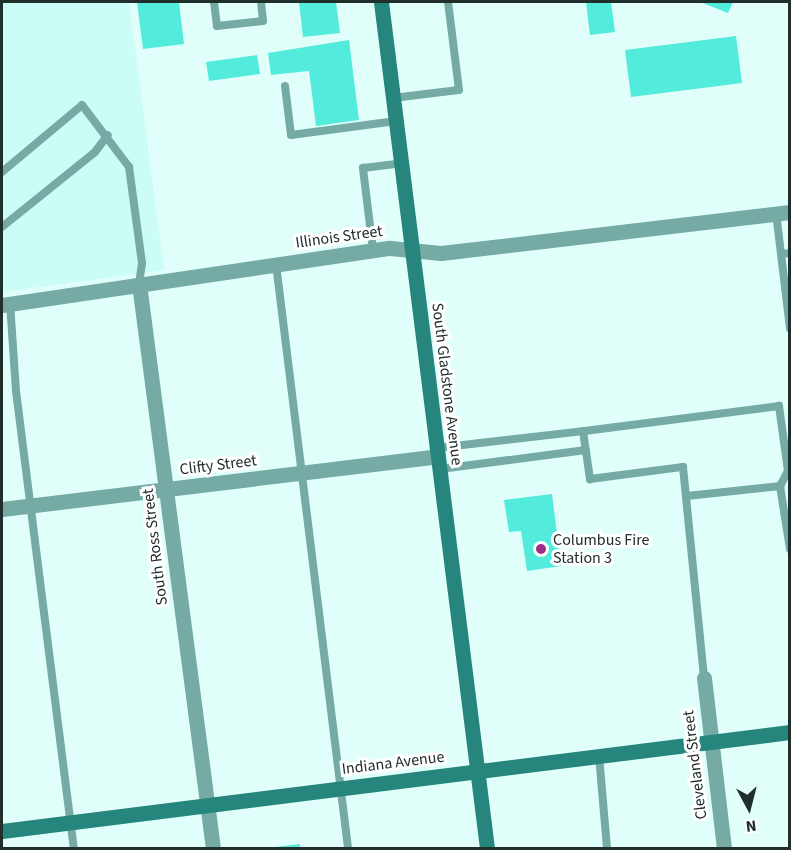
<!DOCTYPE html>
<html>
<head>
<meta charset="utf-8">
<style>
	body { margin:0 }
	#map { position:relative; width:791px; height:850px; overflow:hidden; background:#e0fffa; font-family:"Source Sans 3",sans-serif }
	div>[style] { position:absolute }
	.built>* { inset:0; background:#cbfcf5 }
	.building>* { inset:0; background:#53ebdc }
	.lane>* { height:8px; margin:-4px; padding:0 4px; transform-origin:4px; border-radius:4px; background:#75aba4 }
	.street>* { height:15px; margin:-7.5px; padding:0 7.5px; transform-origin:7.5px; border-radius:7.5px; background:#75aba4 }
	.secondary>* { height:15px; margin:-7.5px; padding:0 7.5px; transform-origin:7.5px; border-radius:7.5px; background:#26867d }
	.dots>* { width:16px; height:16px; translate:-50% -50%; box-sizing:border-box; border:3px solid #fff; border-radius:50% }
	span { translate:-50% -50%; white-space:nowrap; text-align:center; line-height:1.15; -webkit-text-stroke:6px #fff; paint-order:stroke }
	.street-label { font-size:16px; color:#202e2c }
	.poi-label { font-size:16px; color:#202e2c }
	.left { translate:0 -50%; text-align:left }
	.frame { position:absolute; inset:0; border:3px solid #202e2c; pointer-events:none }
	.north { position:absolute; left:719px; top:778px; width:60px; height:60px; -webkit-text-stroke:4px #fff; paint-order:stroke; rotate:173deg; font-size:16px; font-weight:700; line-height:24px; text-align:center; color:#202e2c }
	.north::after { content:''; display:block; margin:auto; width:21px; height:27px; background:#202e2c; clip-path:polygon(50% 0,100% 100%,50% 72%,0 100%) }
</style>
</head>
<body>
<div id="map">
	<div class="built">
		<i style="clip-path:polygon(2px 2px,129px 2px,164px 270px,2px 292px)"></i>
	</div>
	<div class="building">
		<i style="clip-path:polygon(137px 2px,179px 2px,184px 44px,143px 49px)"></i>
		<i style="clip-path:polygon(299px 2px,336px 2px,340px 33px,303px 37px)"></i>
		<i style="clip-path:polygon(586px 2px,611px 2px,615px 32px,590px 35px)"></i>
		<i style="clip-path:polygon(700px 2px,733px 2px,728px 13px)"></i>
		<i style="clip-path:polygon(736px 36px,742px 83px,631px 97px,625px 50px)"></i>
		<i style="clip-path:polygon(349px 40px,359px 120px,316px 126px,309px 71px,271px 75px,268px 53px)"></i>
		<i style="clip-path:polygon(257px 55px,260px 74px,209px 81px,206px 62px)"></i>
		<i style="clip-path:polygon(552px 494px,561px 566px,527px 571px,521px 531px,509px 532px,504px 500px)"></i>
		<i style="clip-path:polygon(300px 844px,300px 848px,275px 848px,275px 847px)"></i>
	</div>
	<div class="lane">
		<i style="left:214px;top:2px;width:24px;rotate:83deg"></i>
		<i style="left:217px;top:26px;width:46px;rotate:-6.2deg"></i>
		<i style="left:263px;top:21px;width:19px;rotate:-96deg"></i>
		<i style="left:285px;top:86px;width:49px;rotate:83deg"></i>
		<i style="left:291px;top:135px;width:106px;rotate:-7.6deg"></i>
		<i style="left:393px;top:98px;width:66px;rotate:-6.9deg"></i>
		<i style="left:459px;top:90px;width:89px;rotate:-97.1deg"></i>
		<i style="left:2px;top:172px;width:104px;rotate:-39.9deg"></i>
		<i style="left:82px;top:105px;width:78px;rotate:52.8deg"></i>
		<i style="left:129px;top:167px;width:97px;rotate:82.3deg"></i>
		<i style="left:142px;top:263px;width:21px;rotate:98deg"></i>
		<i style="left:776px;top:213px;width:41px;rotate:83deg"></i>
		<i style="left:781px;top:254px;width:9px;rotate:-6deg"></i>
		<i style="left:2px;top:227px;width:119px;rotate:-38.9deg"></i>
		<i style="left:95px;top:152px;width:21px;rotate:-53deg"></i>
		<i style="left:373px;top:250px;width:83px;rotate:-97deg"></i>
		<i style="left:363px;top:168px;width:38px;rotate:-7deg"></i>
		<i style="left:781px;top:254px;width:75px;rotate:83.1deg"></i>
		<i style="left:276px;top:264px;width:588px;rotate:82.97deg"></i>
		<i style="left:10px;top:303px;width:88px;rotate:86.1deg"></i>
		<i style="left:16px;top:391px;width:461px;rotate:82.8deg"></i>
		<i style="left:437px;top:448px;width:147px;rotate:-6.6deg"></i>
		<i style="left:440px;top:469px;width:147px;rotate:-7.4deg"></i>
		<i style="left:780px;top:486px;width:64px;rotate:81deg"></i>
		<i style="left:687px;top:496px;width:94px;rotate:-6.1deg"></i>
		<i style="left:780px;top:486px;width:17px;rotate:-62deg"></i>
		<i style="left:788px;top:471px;width:66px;rotate:-97.9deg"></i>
		<i style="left:779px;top:406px;width:198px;rotate:172.7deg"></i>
		<i style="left:583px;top:431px;width:49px;rotate:81.7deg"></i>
		<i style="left:590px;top:479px;width:94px;rotate:-7.4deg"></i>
		<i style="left:683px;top:467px;width:212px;rotate:84.3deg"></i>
		<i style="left:599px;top:755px;width:93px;rotate:85.1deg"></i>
	</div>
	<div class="street">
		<i style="left:139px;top:284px;width:569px;rotate:82.53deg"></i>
		<i style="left:2px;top:305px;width:392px;rotate:-8.4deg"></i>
		<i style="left:390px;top:248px;width:51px;rotate:5.6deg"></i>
		<i style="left:441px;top:253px;width:351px;rotate:-6.7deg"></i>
		<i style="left:2px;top:509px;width:439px;rotate:-6.9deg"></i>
		<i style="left:704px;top:678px;width:171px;rotate:83.3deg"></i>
	</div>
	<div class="secondary">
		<i style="left:381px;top:2px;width:853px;rotate:82.86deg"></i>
		<i style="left:2px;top:831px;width:794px;rotate:-7.16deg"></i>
	</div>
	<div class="dots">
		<i style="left:541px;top:549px;background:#9e2d8a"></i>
	</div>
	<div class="street-label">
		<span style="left:339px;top:237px;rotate:-8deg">Illinois Street</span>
		<span style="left:447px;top:384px;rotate:83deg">South Gladstone Avenue</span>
		<span style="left:218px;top:465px;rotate:-7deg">Clifty Street</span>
		<span style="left:155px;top:547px;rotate:-97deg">South Ross Street</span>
		<span style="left:393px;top:763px;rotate:-7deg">Indiana Avenue</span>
		<span style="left:695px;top:765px;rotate:-97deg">Cleveland Street</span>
	</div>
	<div class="poi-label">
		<span class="left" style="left:553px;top:549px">Columbus Fire<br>Station 3</span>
	</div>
	<div class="frame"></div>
	<div class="north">N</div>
</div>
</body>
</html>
